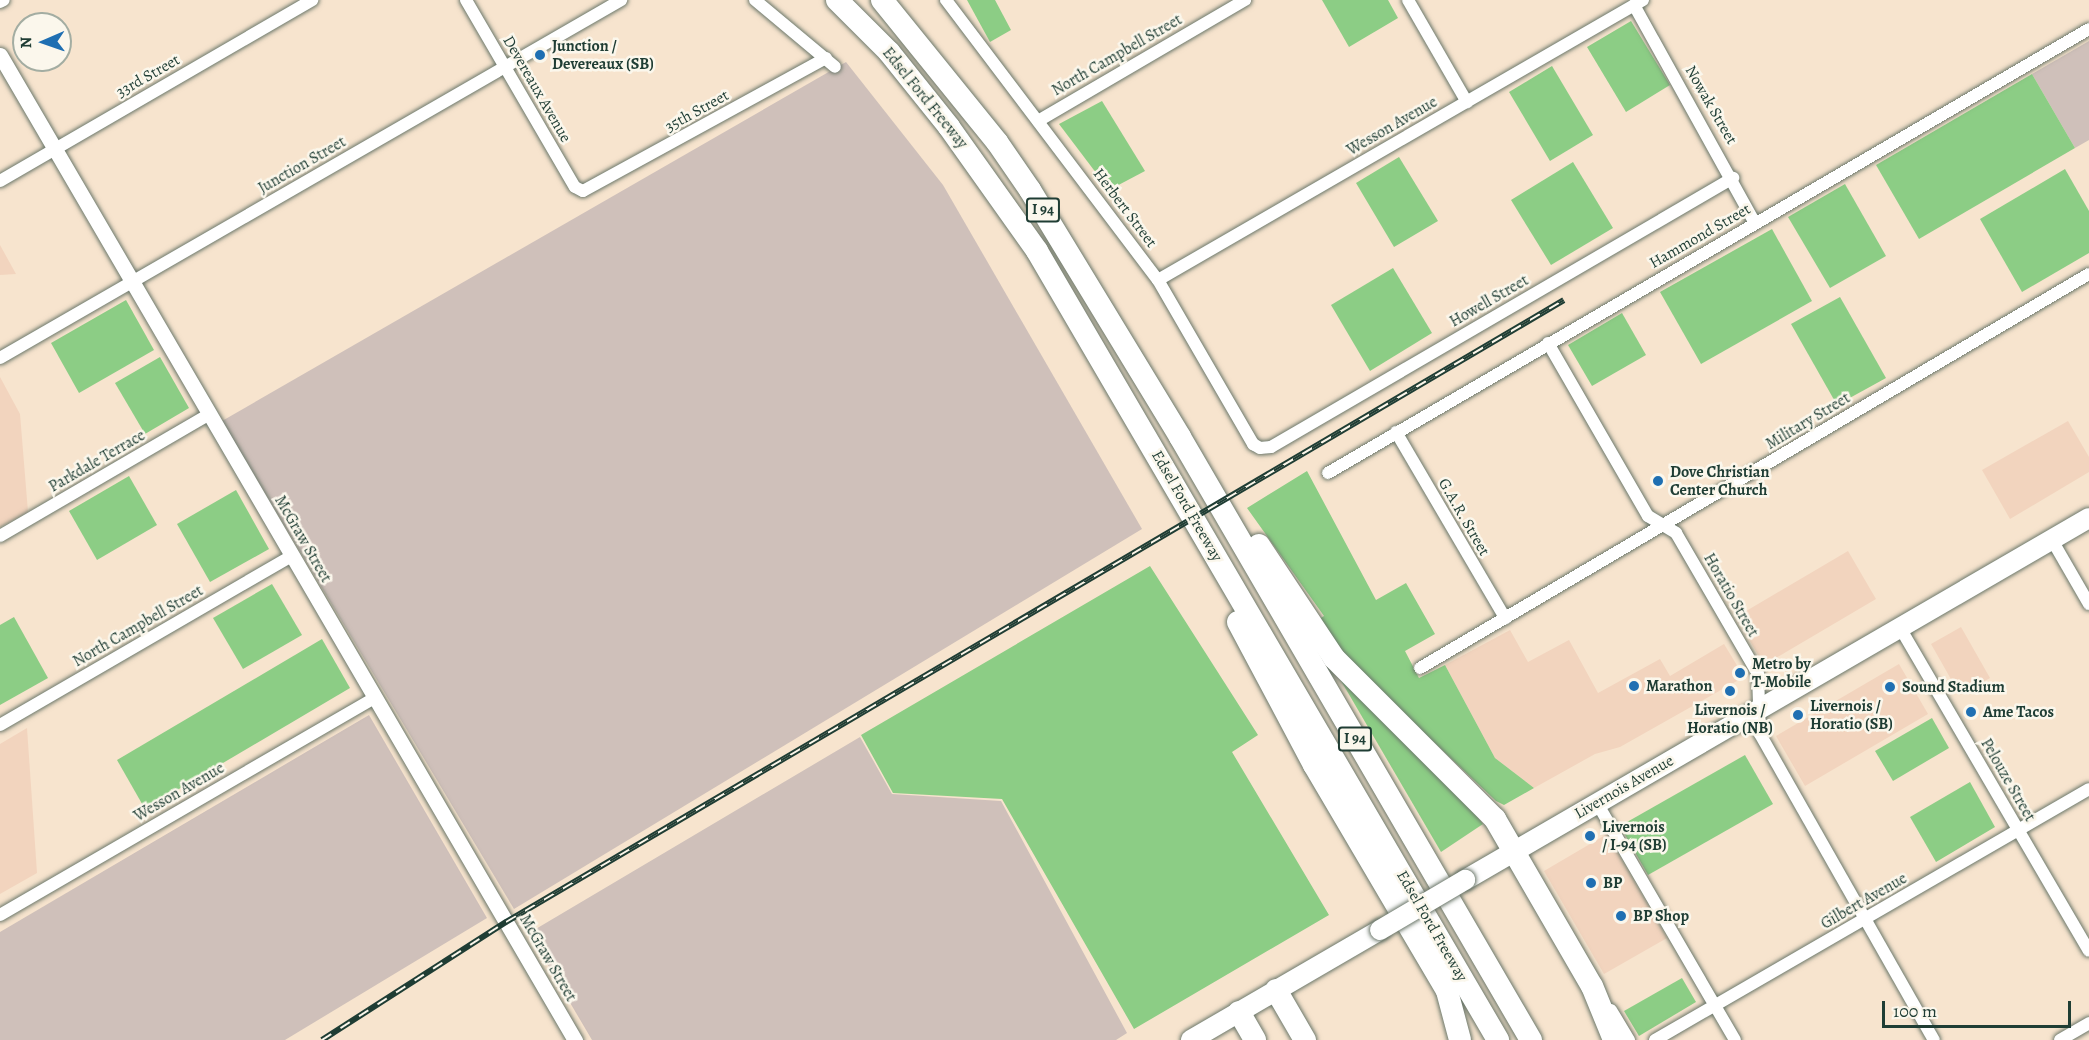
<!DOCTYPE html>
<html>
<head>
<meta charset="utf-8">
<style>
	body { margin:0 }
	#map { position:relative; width:2089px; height:1040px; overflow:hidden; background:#f7e4ce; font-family:Alegreya,serif }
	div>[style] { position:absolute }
	.built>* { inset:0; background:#f2d4be }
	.industrial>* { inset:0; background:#cfc0ba }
	.green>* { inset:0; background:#8ccd85 }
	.roads { filter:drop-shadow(0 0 2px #6b776a) drop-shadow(0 0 2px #6b776a) }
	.minor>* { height:12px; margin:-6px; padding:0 6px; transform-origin:6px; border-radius:6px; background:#fff }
	.tertiary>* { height:15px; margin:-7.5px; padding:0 7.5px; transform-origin:7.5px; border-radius:7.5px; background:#fff }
	.primary>* { height:20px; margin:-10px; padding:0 10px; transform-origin:10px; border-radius:10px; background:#fff }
	.motorway>* { height:22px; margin:-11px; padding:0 11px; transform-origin:11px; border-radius:11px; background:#fff }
	.rail>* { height:6px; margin-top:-3px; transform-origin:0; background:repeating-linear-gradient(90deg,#fbf7ec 0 11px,#1f3d34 0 22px); box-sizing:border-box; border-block:2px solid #1f3d34 }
	.bridges { filter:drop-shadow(0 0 2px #6b776a) drop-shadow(0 0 2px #6b776a) }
	.primary-bridge>* { height:20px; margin:-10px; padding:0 10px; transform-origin:10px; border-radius:10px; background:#fff }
	.dots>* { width:16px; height:16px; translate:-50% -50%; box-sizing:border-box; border:3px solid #fbf7ec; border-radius:50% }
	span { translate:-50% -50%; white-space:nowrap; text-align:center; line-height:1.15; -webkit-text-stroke:5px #fbf7ec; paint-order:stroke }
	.shield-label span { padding:2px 4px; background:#fbf7ec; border:2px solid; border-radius:4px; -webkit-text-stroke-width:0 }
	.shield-label { font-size:15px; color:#1f3d34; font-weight:700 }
	.poi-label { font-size:16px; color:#1f3d34; font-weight:700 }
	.left { translate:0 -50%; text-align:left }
	.street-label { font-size:16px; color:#1f3d34 }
	.north { position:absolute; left:12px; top:12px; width:60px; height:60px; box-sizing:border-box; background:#fbf7ec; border:2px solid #a3ada2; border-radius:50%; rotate:268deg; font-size:16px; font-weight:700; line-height:24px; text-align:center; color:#1f3d34 }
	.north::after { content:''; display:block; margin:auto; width:21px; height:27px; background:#1f6fb2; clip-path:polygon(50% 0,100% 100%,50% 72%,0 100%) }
	.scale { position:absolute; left:1882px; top:1001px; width:189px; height:27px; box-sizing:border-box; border:3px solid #1f3d34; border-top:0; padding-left:8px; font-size:18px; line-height:21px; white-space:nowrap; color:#1f3d34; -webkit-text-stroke:4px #fbf7ec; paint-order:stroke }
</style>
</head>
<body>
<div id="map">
	<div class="built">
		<i style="clip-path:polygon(0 245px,16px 274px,0 275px)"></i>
		<i style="clip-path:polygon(0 377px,20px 414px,28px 512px,0 527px)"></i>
		<i style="clip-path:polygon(2068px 421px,2089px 457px,2089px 472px,2010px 519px,1982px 470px)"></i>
		<i style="clip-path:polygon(1848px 551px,1876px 599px,1764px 665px,1736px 617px)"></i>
		<i style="clip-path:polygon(1961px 627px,1990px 678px,1960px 695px,1931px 644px)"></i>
		<i style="clip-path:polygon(1510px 630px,1528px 662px,1569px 640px,1598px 693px,1660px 659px,1670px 676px,1724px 644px,1744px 677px,1620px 747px,1595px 754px,1534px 788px,1495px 758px,1445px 665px)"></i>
		<i style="clip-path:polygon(1899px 664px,1928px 714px,1805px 786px,1776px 736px)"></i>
		<i style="clip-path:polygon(27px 728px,37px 873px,0 894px,0 744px)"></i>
		<i style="clip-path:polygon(1607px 834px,1667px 938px,1604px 974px,1544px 871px)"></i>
	</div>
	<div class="industrial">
		<i style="clip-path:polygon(2089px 41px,2089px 140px,2075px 148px,2032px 74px)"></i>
		<i style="clip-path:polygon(846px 62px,943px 185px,1142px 529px,514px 909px,222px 421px)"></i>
		<i style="clip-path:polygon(369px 715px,487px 918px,285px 1040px,0 1040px,0 932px)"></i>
		<i style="clip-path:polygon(860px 737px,892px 794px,1001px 801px,1127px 1033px,1116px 1040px,592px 1040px,529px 933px)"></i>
	</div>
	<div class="green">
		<i style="clip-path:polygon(967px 0,995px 0,1011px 30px,990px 42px)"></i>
		<i style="clip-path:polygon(1322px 0,1388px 0,1398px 18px,1349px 47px)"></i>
		<i style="clip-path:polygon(1631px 21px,1670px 85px,1626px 112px,1587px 47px)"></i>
		<i style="clip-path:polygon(1552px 66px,1593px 135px,1550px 161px,1509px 92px)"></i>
		<i style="clip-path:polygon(2032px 74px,2075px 148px,1919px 239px,1876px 165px)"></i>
		<i style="clip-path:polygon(1102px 101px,1145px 171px,1109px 190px,1059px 124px)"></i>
		<i style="clip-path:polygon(1399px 157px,1438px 221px,1394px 247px,1356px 183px)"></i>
		<i style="clip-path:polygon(1573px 162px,1613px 228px,1551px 265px,1511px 200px)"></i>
		<i style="clip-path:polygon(2065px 169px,2089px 211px,2089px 253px,2022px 292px,1980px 219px)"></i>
		<i style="clip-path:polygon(1845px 184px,1886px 256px,1830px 288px,1788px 217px)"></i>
		<i style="clip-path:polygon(1772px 229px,1812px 301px,1701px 364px,1660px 292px)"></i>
		<i style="clip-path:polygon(1393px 268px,1432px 333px,1370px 371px,1331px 305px)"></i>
		<i style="clip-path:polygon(1840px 297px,1886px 378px,1837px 405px,1791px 324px)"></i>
		<i style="clip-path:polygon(126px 300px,154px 350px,79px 393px,51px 343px)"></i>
		<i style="clip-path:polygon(1622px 313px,1646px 355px,1592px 386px,1568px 345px)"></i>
		<i style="clip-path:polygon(160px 357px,189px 408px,145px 434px,115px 383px)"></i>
		<i style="clip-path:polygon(1307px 471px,1376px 600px,1406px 583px,1435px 634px,1405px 651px,1419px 678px,1445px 665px,1495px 758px,1534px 788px,1504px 805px,1496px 801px,1347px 660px,1319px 619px,1324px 616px,1247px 508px)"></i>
		<i style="clip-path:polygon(129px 476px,157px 525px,97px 560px,69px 511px)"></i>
		<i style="clip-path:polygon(236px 490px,269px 549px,210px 582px,177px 524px)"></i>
		<i style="clip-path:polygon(1150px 566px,1258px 735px,1232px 752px,1329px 915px,1134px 1029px,1002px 799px,893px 793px,861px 735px)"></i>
		<i style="clip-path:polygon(272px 584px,302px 635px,243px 669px,213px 618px)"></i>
		<i style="clip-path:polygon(14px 617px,48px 678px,0 705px,0 625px)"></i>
		<i style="clip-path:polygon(322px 639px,350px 688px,145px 809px,117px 760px)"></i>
		<i style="clip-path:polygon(1340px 679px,1469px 805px,1483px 824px,1441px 852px)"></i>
		<i style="clip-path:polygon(1932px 718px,1949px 748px,1893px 781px,1875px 751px)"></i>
		<i style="clip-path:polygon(1745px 755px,1773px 804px,1648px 875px,1620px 826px)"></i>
		<i style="clip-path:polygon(1970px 782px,1995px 827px,1936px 862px,1910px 817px)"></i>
		<i style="clip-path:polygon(1682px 978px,1696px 1002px,1639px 1036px,1624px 1011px)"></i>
	</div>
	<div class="roads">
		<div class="minor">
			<i style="left:466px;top:0;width:216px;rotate:59.8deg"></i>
			<i style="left:575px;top:187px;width:9px;rotate:27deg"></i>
			<i style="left:583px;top:191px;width:277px;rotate:-28.7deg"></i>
			<i style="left:755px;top:0;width:104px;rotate:39.9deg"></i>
			<i style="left:946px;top:0;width:351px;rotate:52.9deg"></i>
			<i style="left:1158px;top:280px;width:190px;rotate:59.9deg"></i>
			<i style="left:1253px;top:444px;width:8px;rotate:30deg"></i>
			<i style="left:1260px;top:448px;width:11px;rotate:-5deg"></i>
			<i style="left:1271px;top:447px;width:535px;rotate:-30.21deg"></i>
			<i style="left:1408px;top:0;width:118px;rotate:60deg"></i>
			<i style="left:0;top:2px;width:4px;rotate:-27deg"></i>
			<i style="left:1634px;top:5px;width:249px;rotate:61deg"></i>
			<i style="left:1038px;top:121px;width:240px;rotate:-30.3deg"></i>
			<i style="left:0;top:181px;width:361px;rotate:-30.1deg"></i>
			<i style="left:1158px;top:280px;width:560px;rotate:-30deg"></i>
			<i style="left:1548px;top:343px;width:200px;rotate:60deg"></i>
			<i style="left:1648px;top:516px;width:33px;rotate:31deg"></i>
			<i style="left:1676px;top:533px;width:163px;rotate:59.8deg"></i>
			<i style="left:1758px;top:674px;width:60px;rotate:88.1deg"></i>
			<i style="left:1760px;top:734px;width:352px;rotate:60.4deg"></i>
			<i style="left:0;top:358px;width:717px;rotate:-29.96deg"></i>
			<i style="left:1396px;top:432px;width:216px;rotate:59.6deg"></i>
			<i style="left:1328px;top:473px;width:881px;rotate:-30.26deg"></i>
			<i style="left:0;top:536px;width:243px;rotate:-30.2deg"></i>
			<i style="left:2052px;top:540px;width:74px;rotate:60deg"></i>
			<i style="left:1899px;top:626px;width:376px;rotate:59.7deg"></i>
			<i style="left:1420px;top:668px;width:776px;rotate:-30.5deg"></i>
			<i style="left:0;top:725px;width:337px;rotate:-30.1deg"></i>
			<i style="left:1597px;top:803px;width:274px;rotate:59.8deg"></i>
			<i style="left:0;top:915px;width:433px;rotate:-30.1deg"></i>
			<i style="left:1611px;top:1010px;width:35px;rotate:59deg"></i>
			<i style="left:1655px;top:1040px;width:501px;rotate:-30.04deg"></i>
			<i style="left:2060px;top:1040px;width:34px;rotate:-30deg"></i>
		</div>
		<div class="tertiary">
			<i style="left:0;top:55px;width:1141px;rotate:59.73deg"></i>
		</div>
		<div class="primary">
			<i style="left:1465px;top:880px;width:721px;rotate:-30.12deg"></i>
			<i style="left:1191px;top:1040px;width:219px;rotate:-30.2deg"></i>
		</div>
		<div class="motorway">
			<i style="left:837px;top:0;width:74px;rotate:45deg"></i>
			<i style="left:889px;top:52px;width:96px;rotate:51.3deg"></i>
			<i style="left:949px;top:127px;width:152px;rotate:54.6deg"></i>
			<i style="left:1037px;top:251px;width:914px;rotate:59.7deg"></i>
			<i style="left:882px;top:0;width:183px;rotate:51deg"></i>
			<i style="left:997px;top:142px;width:58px;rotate:55.5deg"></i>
			<i style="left:1030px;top:190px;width:289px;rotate:58.7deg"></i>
			<i style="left:1180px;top:437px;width:698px;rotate:59.8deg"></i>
			<i style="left:1259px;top:545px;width:136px;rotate:56.4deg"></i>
			<i style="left:1334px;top:658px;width:228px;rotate:45deg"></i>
			<i style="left:1495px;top:819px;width:193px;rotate:59.9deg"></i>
			<i style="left:1592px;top:986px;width:58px;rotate:67.8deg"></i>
			<i style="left:1238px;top:622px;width:162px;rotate:62deg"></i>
			<i style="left:1314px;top:765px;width:262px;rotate:59.5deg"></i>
			<i style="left:1447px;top:991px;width:51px;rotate:75.1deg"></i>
			<i style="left:1276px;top:990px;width:58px;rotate:59.9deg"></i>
			<i style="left:1239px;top:1012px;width:32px;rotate:60deg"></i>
		</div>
	</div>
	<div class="rail">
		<i style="left:322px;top:1040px;width:219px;rotate:-32.7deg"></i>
		<i style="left:506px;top:922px;width:1227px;rotate:-30.45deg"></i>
	</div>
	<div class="bridges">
		<div class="primary-bridge">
			<i style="left:1380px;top:930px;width:99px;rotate:-30.5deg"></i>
		</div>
	</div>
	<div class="dots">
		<i style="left:540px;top:55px;background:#1f6fb2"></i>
		<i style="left:1658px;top:481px;background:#1f6fb2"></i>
		<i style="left:1740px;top:673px;background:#1f6fb2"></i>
		<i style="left:1634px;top:686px;background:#1f6fb2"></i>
		<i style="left:1890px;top:687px;background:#1f6fb2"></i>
		<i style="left:1730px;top:691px;background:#1f6fb2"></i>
		<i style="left:1971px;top:712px;background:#1f6fb2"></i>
		<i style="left:1798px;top:715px;background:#1f6fb2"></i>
		<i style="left:1590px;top:836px;background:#1f6fb2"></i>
		<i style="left:1591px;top:883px;background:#1f6fb2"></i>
		<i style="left:1621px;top:916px;background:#1f6fb2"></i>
	</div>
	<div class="shield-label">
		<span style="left:1043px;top:210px">I 94</span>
		<span style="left:1355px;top:739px">I 94</span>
	</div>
	<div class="poi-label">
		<span class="left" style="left:552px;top:55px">Junction /<br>Devereaux (SB)</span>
		<span class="left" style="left:1670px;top:481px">Dove Christian<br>Center Church</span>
		<span class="left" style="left:1752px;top:673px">Metro by<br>T-Mobile</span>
		<span class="left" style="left:1646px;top:686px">Marathon</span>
		<span class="left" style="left:1902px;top:687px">Sound Stadium</span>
		<span class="left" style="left:1810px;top:715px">Livernois /<br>Horatio (SB)</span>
		<span style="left:1730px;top:719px">Livernois /<br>Horatio (NB)</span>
		<span class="left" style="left:1983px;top:712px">Ame Tacos</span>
		<span class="left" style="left:1602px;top:836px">Livernois<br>/ I-94 (SB)</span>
		<span class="left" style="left:1603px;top:883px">BP</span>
		<span class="left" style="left:1633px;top:916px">BP Shop</span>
	</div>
	<div class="street-label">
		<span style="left:1117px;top:55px;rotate:-30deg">North Campbell Street</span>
		<span style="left:148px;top:76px;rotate:-30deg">33rd Street</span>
		<span style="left:537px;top:89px;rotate:60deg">Devereaux Avenue</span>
		<span style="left:925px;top:98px;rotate:51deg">Edsel Ford Freeway</span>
		<span style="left:1711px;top:105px;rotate:60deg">Nowak Street</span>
		<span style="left:697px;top:111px;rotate:-29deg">35th Street</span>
		<span style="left:1392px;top:126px;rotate:-30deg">Wesson Avenue</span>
		<span style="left:302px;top:165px;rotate:-30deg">Junction Street</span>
		<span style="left:1125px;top:208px;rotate:53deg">Herbert Street</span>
		<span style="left:1700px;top:236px;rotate:-30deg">Hammond Street</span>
		<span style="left:1489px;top:301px;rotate:-30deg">Howell Street</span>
		<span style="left:1808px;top:421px;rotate:-31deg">Military Street</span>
		<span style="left:97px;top:461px;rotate:-30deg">Parkdale Terrace</span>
		<span style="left:1187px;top:506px;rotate:60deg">Edsel Ford Freeway</span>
		<span style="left:1464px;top:517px;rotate:60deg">G.A.R. Street</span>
		<span style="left:303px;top:539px;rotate:60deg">McGraw Street</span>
		<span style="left:1731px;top:595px;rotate:60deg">Horatio Street</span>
		<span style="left:138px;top:626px;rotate:-30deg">North Campbell Street</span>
		<span style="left:2008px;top:780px;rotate:60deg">Pelouze Street</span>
		<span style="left:1624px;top:787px;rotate:-30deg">Livernois Avenue</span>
		<span style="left:179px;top:792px;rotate:-30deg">Wesson Avenue</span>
		<span style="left:1864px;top:901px;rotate:-30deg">Gilbert Avenue</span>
		<span style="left:1432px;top:926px;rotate:60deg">Edsel Ford Freeway</span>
		<span style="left:548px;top:958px;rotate:60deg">McGraw Street</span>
	</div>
	<div class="north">N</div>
	<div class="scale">100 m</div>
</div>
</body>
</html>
